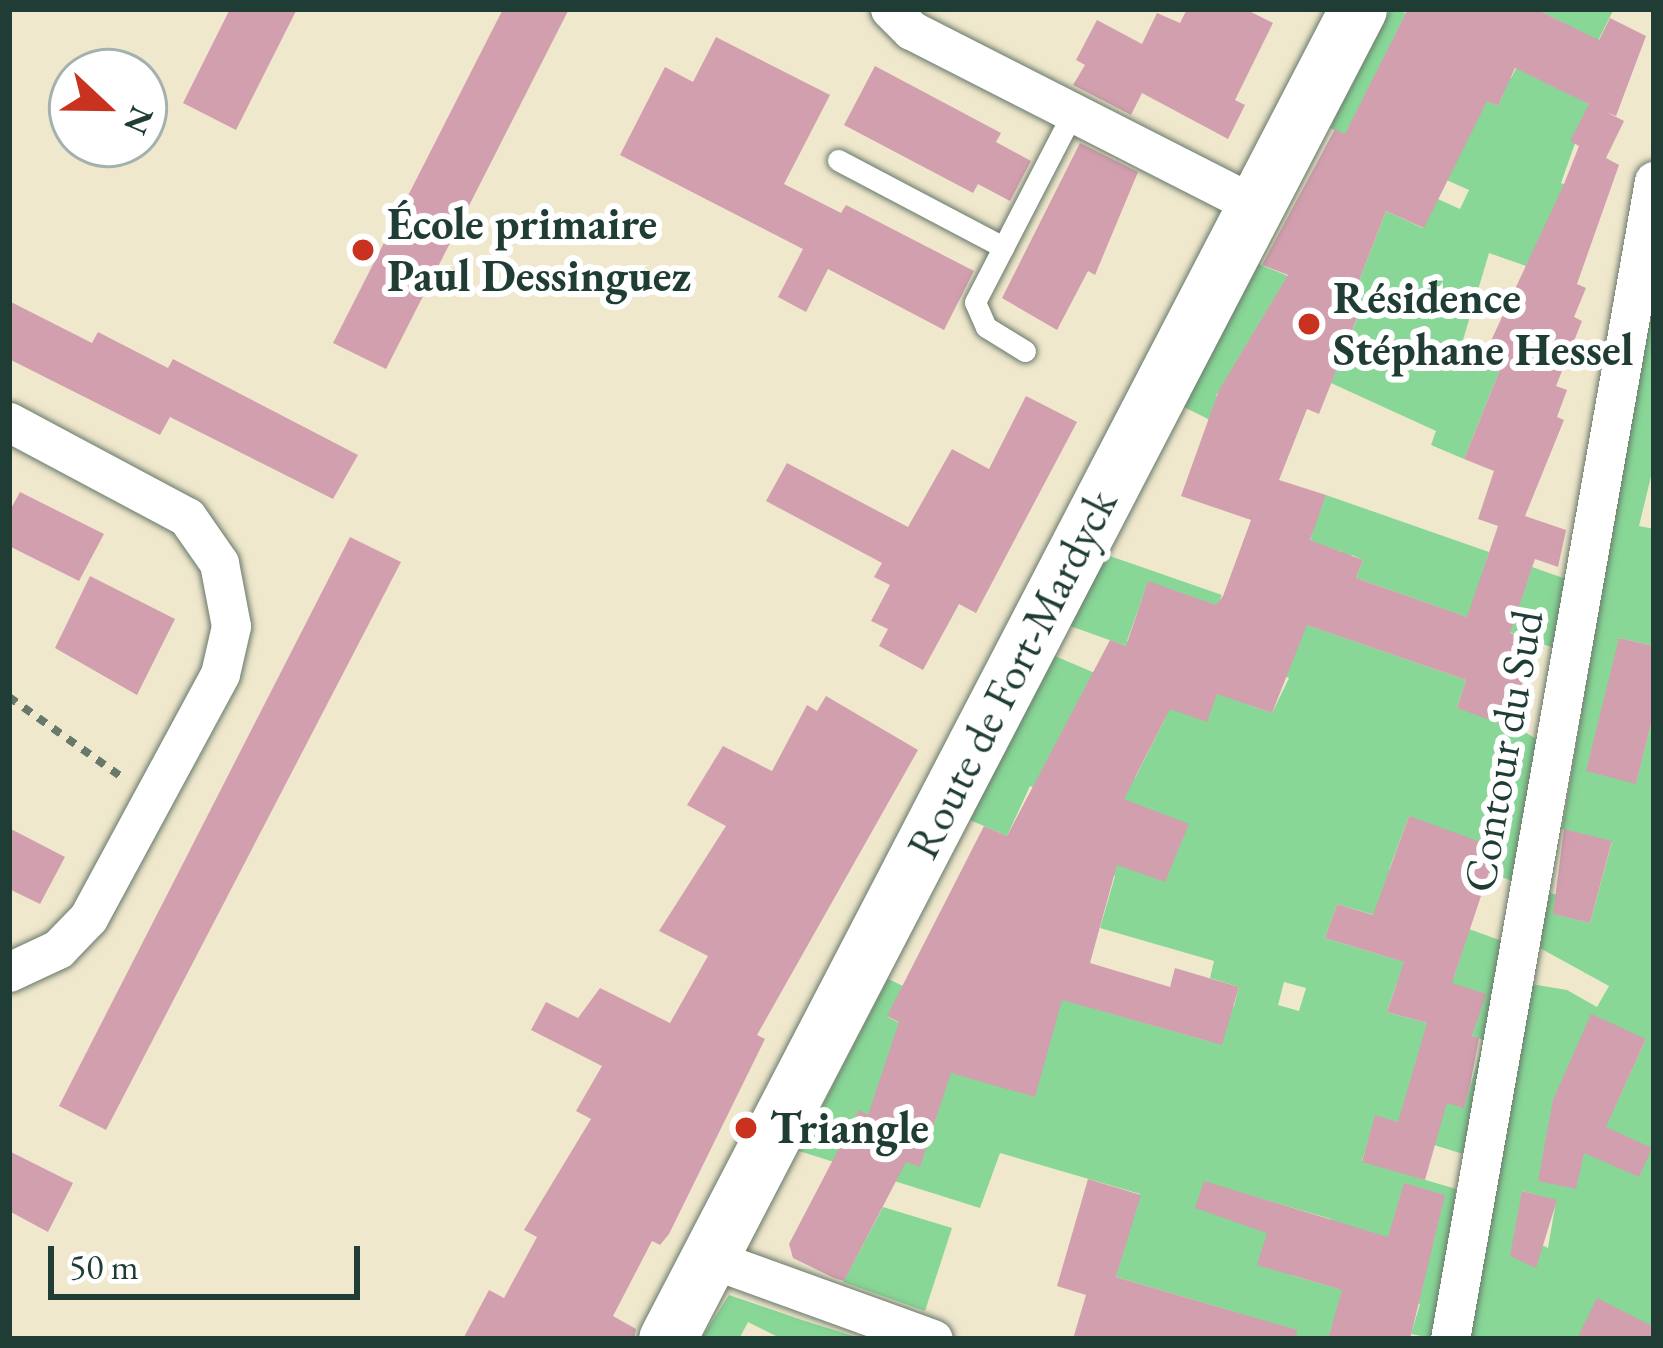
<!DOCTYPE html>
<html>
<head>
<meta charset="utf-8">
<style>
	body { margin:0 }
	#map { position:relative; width:1663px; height:1348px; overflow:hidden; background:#f0e8cd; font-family:"EB Garamond",serif }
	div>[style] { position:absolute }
	.green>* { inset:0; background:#88d797 }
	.building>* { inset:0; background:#d29fae }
	.path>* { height:8px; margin-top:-4px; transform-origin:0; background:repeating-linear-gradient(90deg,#68796a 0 9px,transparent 0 18px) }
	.roads { filter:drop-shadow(0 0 3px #68796a) drop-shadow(0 0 3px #68796a) }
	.service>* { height:21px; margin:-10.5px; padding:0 10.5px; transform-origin:10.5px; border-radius:10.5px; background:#fff }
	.minor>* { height:39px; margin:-19.5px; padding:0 19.5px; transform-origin:19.5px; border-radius:19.5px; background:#fff }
	.secondary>* { height:57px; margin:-28.5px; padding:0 28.5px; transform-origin:28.5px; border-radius:28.5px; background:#fff }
	.dots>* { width:33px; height:33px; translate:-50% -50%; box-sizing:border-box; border:6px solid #fff; border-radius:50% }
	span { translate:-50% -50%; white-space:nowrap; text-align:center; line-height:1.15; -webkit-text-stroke:12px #fff; paint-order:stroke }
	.poi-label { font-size:45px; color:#1f3d34; font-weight:700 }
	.left { translate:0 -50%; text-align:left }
	.street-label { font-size:45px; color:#1f3d34 }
	.frame { position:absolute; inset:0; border:12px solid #1f3d34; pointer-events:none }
	.north { position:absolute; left:48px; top:48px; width:120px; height:120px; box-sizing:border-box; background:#fff; border:3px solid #a5b1ae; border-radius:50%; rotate:112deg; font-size:33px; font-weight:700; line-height:48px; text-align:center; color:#1f3d34 }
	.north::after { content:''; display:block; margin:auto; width:42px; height:54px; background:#c8321e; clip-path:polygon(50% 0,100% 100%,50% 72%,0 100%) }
	.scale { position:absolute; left:48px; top:1246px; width:312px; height:54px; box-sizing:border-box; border:6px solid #1f3d34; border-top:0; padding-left:15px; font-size:36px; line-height:42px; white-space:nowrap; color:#1f3d34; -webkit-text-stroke:9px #fff; paint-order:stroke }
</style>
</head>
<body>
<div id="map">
	<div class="green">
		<i style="clip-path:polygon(evenodd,1391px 9px,1406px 13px,1391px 44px,1511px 78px,1525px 52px,1555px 45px,1566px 24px,1536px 9px,1614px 9px,1571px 94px,1589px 104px,1561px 183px,1578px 190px,1529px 267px,1489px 253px,1460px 350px,1501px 367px,1464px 459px,1431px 445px,1436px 431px,1331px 383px,1363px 304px,1352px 299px,1386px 211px,1423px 228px,1431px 210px,1418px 190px,1460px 209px,1469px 190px,1330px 128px,1391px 9px,1486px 80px,1505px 90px,1498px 106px,1461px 88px,1486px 80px)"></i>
		<i style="clip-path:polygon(1259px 264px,1288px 276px,1216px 396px,1222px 400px,1212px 421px,1184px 407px)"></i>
		<i style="clip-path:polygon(evenodd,1654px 281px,1654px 464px,1639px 526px,1654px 529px,1654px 646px,1619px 638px,1636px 783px,1654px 712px,1654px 1339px,1470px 1339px,1531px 984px,1567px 990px,1597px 1007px,1609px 986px,1538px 947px,1550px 893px,1558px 895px,1554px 914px,1590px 923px,1612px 842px,1562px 829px,1654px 281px,1646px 1039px,1614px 1109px,1560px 1084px,1646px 1039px,1654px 281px,1523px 1191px,1556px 1201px,1548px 1248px,1515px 1232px,1523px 1191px)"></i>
		<i style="clip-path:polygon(1326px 495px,1489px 552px,1482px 575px,1524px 590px,1532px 567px,1566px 579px,1554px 648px,1356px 578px,1363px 560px,1352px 555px,1336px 571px,1342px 552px,1310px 541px,1314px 527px,1273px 496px,1319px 513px)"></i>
		<i style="clip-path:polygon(evenodd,1107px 555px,1222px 595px,1209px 625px,1235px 600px,1466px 680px,1457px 708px,1508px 722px,1538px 740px,1513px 881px,1486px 872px,1409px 816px,1389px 870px,1403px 905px,1502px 941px,1463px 1154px,1434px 1145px,1437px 1133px,1376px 1116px,1362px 1161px,1456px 1189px,1437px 1339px,1411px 1334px,1420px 1304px,1383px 1292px,1332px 1326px,1328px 1339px,1227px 1339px,1235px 1312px,1116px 1277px,1140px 1194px,1000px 1153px,980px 1208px,799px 1151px,888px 979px,903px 986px,888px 1017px,930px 1038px,1050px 996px,1208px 1041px,1234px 1006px,1239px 987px,1210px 978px,1214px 961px,1100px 928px,1115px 876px,1092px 868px,1084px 809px,1030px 786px,1007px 836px,970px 820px,1055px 656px,1207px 721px,1200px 690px,1217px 695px,1222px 680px,1195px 598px,1148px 582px,1127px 641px,1160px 658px,1070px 626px,1107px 555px,1267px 670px,1289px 678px,1272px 713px,1246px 704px,1267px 670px,1107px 555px,1092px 679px,1165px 719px,1135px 778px,1112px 768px,1092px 679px,1107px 555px,1337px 904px,1465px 942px,1454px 977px,1325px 938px,1337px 904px,1107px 555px,1284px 982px,1306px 988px,1299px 1011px,1278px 1005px,1284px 982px,1107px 555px,1396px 985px,1485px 994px,1472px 1036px,1484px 1040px,1464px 1107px,1434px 1025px,1387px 1012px,1396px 985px,1107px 555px,948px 1079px,932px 1131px,869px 1111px,948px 1079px,1107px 555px,1259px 1198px,1331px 1219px,1323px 1248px,1339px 1289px,1291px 1275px,1259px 1198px)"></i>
		<i style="clip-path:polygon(883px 1207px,952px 1228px,925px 1311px,843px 1282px)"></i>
		<i style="clip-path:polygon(729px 1295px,805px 1321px,863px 1339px,782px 1339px,748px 1322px,739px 1339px,701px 1339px)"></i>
	</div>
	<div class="building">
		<i style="clip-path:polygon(230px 9px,297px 9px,236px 130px,183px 103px)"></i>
		<i style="clip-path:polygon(503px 9px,569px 9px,386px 369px,333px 343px)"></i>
		<i style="clip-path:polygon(1187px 9px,1245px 9px,1273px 23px,1235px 100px,1245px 105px,1228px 139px,1142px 93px,1131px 115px,1073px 85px,1085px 65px,1076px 60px,1097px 20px,1142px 44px,1157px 13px,1180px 23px)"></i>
		<i style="clip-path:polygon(evenodd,1408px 9px,1536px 9px,1599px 40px,1610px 18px,1646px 36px,1616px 116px,1606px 112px,1624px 121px,1606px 158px,1619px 165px,1577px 284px,1586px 288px,1574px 317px,1582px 321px,1556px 386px,1567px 390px,1557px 417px,1564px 420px,1525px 516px,1566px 530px,1558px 567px,1535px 559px,1510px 633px,1537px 642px,1507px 726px,1457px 708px,1466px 680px,1307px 625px,1272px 713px,1217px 694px,1207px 722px,1170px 709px,1124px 799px,1189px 824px,1165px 882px,1117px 865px,1090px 963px,1170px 987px,1175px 968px,1239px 987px,1222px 1045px,1062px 1000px,1035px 1097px,951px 1073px,920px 1167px,906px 1162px,844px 1281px,834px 1278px,793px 1258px,789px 1244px,859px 1110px,868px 1115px,899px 1022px,887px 1016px,984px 826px,1007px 836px,1110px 640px,1126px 646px,1148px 581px,1216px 605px,1223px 596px,1251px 520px,1181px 496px,1219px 390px,1288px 275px,1262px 265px,1335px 129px,1345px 134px,1408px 9px,1515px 68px,1589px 104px,1570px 141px,1579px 146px,1564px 184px,1482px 360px,1501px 367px,1464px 459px,1494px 471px,1478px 519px,1498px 526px,1467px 617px,1356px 578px,1363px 560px,1310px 540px,1326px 495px,1279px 480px,1307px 409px,1319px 414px,1363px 303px,1352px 299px,1386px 211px,1424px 228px,1487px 101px,1498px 106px,1515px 68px)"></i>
		<i style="clip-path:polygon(716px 37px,830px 95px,784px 184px,841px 213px,846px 205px,974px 271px,944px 330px,828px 269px,806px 312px,778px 297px,803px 249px,620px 155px,665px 67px,693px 82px)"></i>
		<i style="clip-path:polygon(875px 66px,1001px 133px,996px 142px,1031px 161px,1010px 201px,978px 184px,973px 193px,844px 125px)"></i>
		<i style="clip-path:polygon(1080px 143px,1138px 172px,1095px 275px,1088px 271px,1057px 330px,1002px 298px)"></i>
		<i style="clip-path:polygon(9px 301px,92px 343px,98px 332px,168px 368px,173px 359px,358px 455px,333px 499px,170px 417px,160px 435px,9px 359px)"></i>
		<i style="clip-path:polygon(1026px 396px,1077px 422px,976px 613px,959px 604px,923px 670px,879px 646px,888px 629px,871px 621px,890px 585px,874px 577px,882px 563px,766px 501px,787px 463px,908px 527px,952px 449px,989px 469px)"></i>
		<i style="clip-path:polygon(20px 492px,104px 534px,79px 581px,9px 546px,9px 512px)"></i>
		<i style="clip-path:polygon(350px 537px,401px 562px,106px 1130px,59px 1106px)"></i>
		<i style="clip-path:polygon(90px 576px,175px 619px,137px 695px,55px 648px)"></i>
		<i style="clip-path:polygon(1619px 638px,1654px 646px,1654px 712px,1636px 784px,1586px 771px)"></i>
		<i style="clip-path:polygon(826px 696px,918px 750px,757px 1035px,765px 1039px,669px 1234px,660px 1245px,652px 1241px,613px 1316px,636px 1329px,634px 1339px,463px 1339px,489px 1290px,504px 1298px,537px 1237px,524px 1230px,591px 1119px,576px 1111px,602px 1066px,531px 1030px,546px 1002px,578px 1018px,600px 988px,670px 1023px,708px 956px,659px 931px,726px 826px,687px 805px,723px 746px,772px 771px,807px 705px,817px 711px)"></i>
		<i style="clip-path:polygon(1409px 816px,1497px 848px,1452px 983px,1486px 994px,1472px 1036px,1479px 1038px,1470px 1086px,1464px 1108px,1447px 1103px,1425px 1180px,1362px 1162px,1375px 1115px,1398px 1122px,1427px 1023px,1387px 1012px,1404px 962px,1325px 938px,1337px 904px,1373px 915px)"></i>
		<i style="clip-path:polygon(9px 828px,65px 857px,40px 904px,9px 889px)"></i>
		<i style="clip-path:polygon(1564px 829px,1612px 841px,1590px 923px,1553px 914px)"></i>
		<i style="clip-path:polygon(1591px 1014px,1646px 1039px,1606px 1127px,1652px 1148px,1639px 1177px,1584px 1153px,1576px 1189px,1538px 1181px,1553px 1100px)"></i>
		<i style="clip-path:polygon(9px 1151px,73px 1183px,48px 1232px,9px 1211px)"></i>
		<i style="clip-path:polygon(1088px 1179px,1141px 1195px,1116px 1277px,1297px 1330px,1296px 1339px,1073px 1339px,1086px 1295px,1057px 1286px)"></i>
		<i style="clip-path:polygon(1204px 1181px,1388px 1237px,1404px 1183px,1445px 1195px,1410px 1339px,1328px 1339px,1342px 1290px,1257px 1265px,1267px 1233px,1195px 1208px)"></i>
		<i style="clip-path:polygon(1522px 1191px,1557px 1200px,1536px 1268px,1510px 1256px)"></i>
		<i style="clip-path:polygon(1597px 1298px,1654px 1327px,1654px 1339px,1577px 1339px)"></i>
	</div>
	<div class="path">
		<i style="left:9px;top:697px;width:136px;rotate:35.4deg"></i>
	</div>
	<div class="roads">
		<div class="service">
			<i style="left:838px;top:160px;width:187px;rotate:27.8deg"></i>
			<i style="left:1025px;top:351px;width:46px;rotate:-148.4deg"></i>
			<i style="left:986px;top:327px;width:27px;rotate:-114deg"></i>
			<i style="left:975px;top:302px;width:212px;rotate:-62.7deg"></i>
		</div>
		<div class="minor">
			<i style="left:890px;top:9px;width:30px;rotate:45deg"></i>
			<i style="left:911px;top:30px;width:388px;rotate:27deg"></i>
			<i style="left:9px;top:422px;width:202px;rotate:28.1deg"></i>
			<i style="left:187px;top:517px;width:56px;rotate:55.2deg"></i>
			<i style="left:219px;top:563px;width:64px;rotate:79.2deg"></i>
			<i style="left:231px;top:626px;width:49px;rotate:102.9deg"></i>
			<i style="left:220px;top:674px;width:277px;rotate:118.4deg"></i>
			<i style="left:88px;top:918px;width:43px;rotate:134.1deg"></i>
			<i style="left:58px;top:949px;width:54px;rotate:154.9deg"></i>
			<i style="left:709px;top:1258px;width:238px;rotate:19.9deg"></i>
			<i style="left:1450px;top:1339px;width:1176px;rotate:-80.01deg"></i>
		</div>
		<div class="secondary">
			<i style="left:667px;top:1339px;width:1499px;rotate:-62.55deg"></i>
		</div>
	</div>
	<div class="dots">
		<i style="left:363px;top:250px;background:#c8321e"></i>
		<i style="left:1309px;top:324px;background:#c8321e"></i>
		<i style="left:746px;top:1128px;background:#c8321e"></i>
	</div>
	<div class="poi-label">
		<span class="left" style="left:387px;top:250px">École primaire<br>Paul Dessinguez</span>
		<span class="left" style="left:1333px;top:324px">Résidence<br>Stéphane Hessel</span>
		<span class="left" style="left:770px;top:1128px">Triangle</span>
	</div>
	<div class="street-label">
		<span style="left:1012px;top:674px;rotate:-63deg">Route de Fort-Mardyck</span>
		<span style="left:1503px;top:751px;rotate:-80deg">Contour du Sud</span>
	</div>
	<div class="frame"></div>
	<div class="north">N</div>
	<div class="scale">50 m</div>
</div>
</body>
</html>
